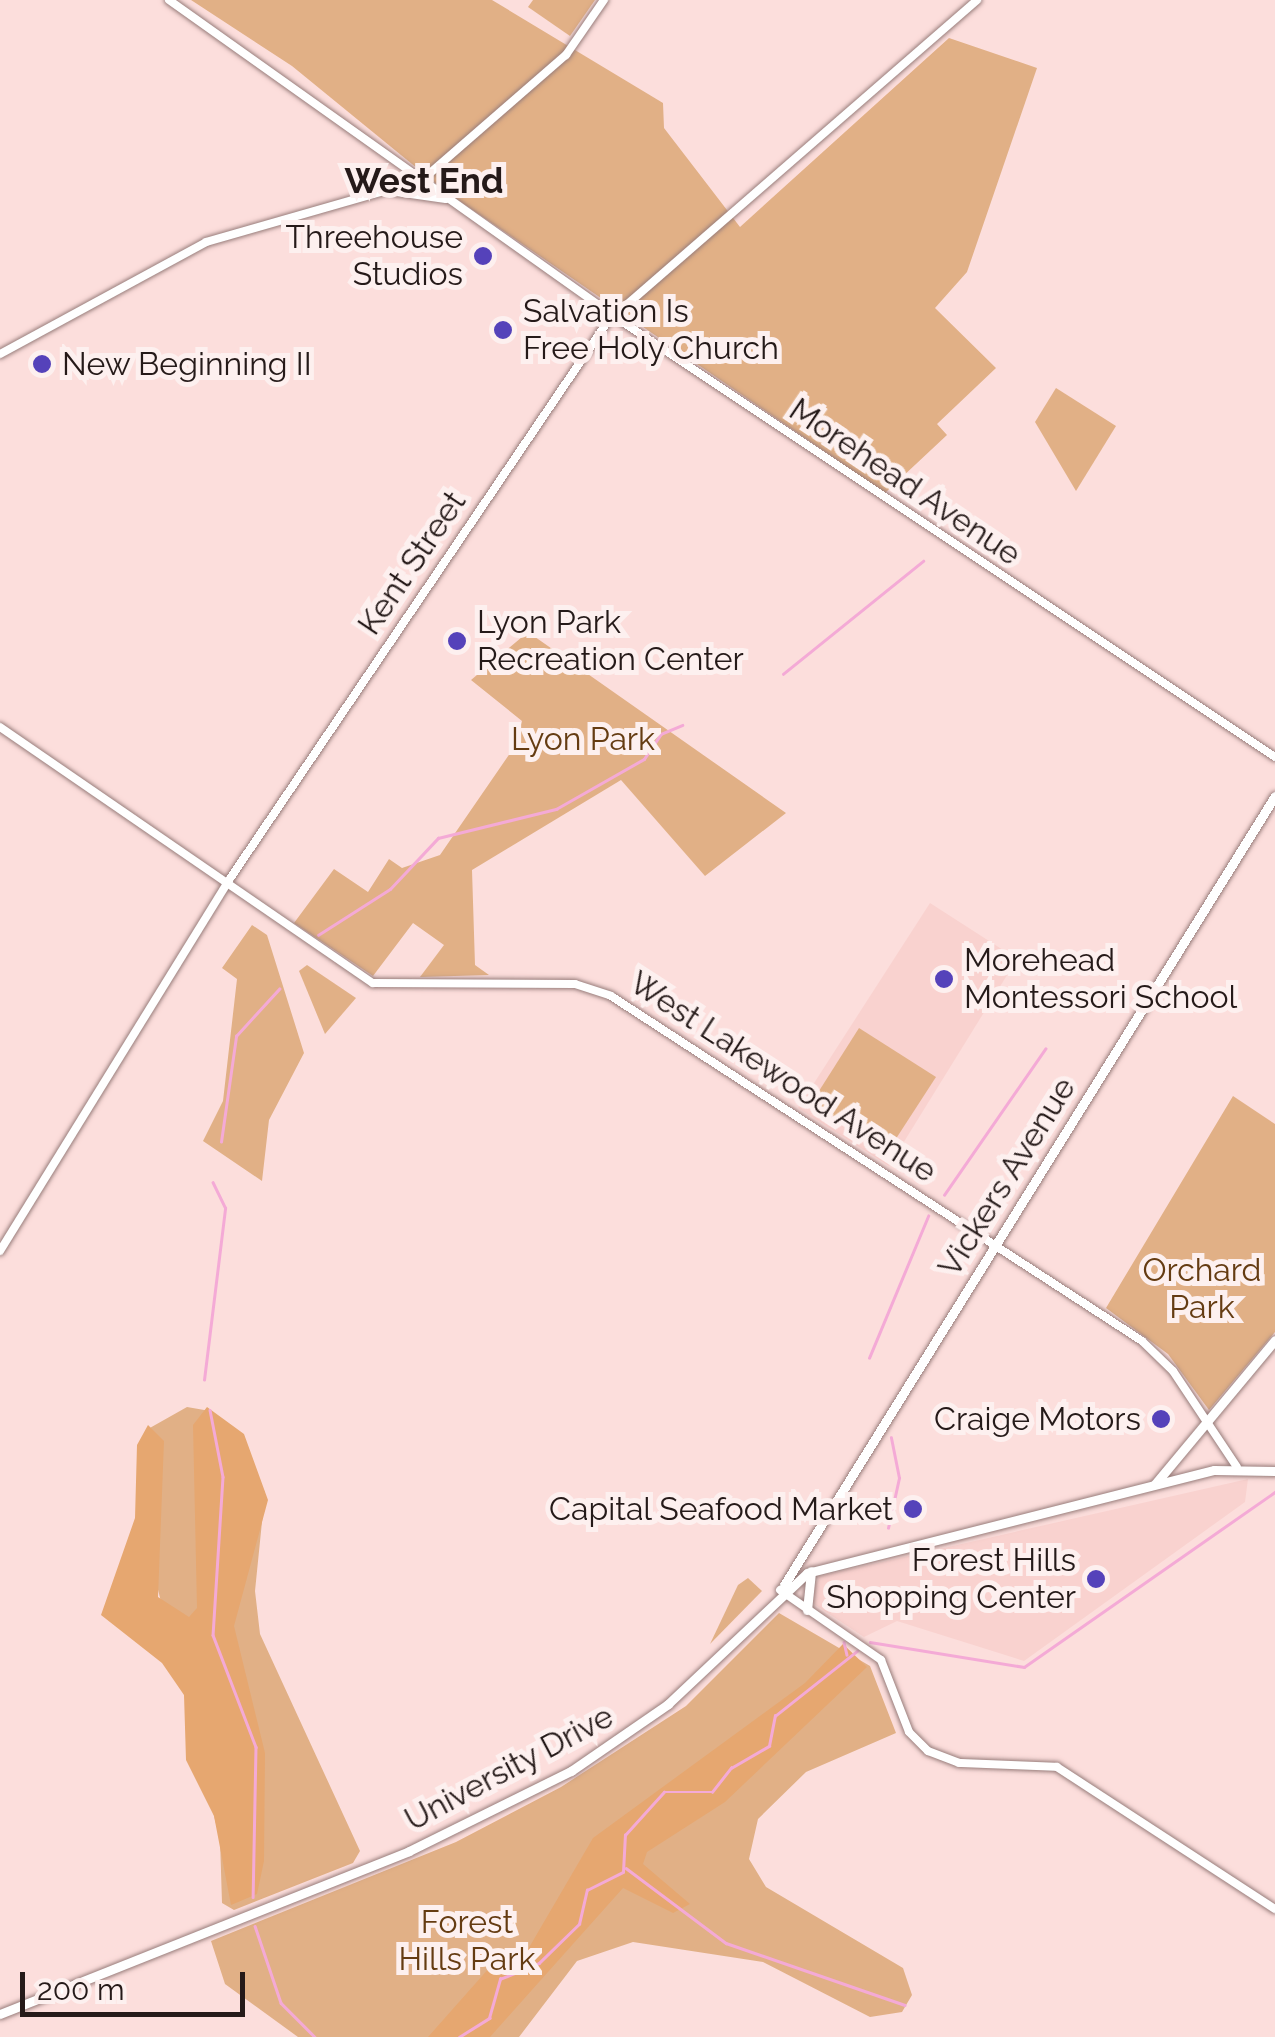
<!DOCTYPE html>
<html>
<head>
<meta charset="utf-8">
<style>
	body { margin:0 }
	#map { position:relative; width:1275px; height:2037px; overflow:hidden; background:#fcdedc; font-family:Raleway,sans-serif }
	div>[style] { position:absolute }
	.built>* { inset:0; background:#f9d2cf }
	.green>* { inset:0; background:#e1b086 }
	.forest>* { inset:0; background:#e6a770 }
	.stream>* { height:2.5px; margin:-1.25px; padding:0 1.25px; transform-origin:1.25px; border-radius:1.25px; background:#f4aad6 }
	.roads { filter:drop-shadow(0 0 2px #987d7b) drop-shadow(0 0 2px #987d7b) }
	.tertiary>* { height:8px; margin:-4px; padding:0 4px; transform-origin:4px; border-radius:4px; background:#fff }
	.secondary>* { height:9px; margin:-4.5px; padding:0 4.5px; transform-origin:4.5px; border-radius:4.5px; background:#fff }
	.primary>* { height:9px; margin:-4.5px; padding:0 4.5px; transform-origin:4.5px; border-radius:4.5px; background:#fff }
	.dots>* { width:28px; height:28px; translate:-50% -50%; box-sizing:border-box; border:5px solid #fdf0ef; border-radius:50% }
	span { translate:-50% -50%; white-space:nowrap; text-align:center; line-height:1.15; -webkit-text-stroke:10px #fdf0ef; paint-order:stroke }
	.poi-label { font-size:32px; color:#251a19 }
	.right { translate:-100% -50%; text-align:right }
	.left { translate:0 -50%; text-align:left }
	.street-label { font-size:32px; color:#251a19 }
	.park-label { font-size:32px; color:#653c12 }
	.neighbourhood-label { font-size:35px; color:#251a19; font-weight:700 }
	.scale { position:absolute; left:20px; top:1972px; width:225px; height:45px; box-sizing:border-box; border:5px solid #251a19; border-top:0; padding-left:12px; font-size:30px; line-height:35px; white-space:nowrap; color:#251a19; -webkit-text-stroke:8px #fdf0ef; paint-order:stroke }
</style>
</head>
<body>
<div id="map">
	<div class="built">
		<i style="clip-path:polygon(930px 903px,1017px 959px,889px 1166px,798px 1108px)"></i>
		<i style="clip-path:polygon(1248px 1479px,1245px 1502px,1024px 1661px,897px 1621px,864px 1637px,808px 1600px,820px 1576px)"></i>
	</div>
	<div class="green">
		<i style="clip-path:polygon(191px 0,492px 0,663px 103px,664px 128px,740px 227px,949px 38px,1037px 68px,967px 272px,935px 308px,996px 368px,937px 424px,947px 435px,885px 493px,445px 191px,292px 66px)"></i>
		<i style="clip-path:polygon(533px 0,595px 0,570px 36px,528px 7px)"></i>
		<i style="clip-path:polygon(1056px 388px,1116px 426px,1076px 491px,1035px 422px)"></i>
		<i style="clip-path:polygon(528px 632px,786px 813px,705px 876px,621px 780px,472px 870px,475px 965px,489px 975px,420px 977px,444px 945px,413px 923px,373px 976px,294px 923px,334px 869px,368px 892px,389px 859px,402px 868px,440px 855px,515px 746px,522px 721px,471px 680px)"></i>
		<i style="clip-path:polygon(252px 925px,267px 935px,304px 1053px,269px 1120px,262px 1181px,203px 1141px,223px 1101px,237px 979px,222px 968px)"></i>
		<i style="clip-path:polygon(307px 965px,356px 998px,325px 1034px,299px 971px)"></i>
		<i style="clip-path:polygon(859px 1028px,936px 1077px,888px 1151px,812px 1102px)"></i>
		<i style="clip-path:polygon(1233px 1096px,1275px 1124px,1275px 1332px,1209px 1410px,1168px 1354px,1106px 1308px)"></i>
		<i style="clip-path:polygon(187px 1407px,210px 1411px,265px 1492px,255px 1591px,260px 1634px,360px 1851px,353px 1863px,234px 1910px,222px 1903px,220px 1840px,140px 1517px,148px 1429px)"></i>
		<i style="clip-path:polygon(748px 1578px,762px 1591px,710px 1644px,738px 1585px)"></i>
		<i style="clip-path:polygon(779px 1613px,870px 1666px,896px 1733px,806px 1772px,758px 1819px,749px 1859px,766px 1887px,903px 1968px,912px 1995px,902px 2012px,870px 2017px,763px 1962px,633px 1942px,577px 1961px,519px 2037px,298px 2037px,225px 1984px,211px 1941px,456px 1842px,561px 1787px,686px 1706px)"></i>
	</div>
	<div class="forest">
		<i style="clip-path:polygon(207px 1407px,244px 1434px,268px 1500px,234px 1626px,265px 1753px,264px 1861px,257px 1894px,231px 1905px,214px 1816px,186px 1760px,184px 1695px,162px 1663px,101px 1615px,135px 1518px,137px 1445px,148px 1425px,164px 1441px,158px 1597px,189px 1617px,197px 1608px,193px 1425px)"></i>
		<i style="clip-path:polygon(843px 1644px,867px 1667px,725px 1802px,647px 1852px,643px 1864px,690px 1904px,673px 1913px,623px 1888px,490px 2037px,428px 2037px,490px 1967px,527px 1951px,593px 1838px,805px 1683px)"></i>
	</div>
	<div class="stream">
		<i style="left:783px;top:674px;width:180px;rotate:-38.9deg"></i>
		<i style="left:318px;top:935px;width:85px;rotate:-32.6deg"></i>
		<i style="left:390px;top:889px;width:70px;rotate:-46.7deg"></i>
		<i style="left:438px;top:838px;width:122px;rotate:-13.8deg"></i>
		<i style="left:556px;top:809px;width:101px;rotate:-29.6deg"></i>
		<i style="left:644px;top:759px;width:30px;rotate:-56deg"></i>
		<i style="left:661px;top:734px;width:23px;rotate:-23deg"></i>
		<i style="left:221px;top:1142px;width:107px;rotate:-81.9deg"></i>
		<i style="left:236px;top:1036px;width:64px;rotate:-47.5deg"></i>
		<i style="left:944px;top:1195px;width:178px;rotate:-55.3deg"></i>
		<i style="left:869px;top:1358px;width:154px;rotate:-67.4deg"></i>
		<i style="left:204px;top:1380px;width:173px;rotate:-83deg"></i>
		<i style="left:225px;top:1208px;width:28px;rotate:-116deg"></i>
		<i style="left:210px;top:1410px;width:68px;rotate:79deg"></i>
		<i style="left:223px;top:1477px;width:158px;rotate:93.6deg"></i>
		<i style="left:213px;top:1635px;width:120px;rotate:69deg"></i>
		<i style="left:256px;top:1747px;width:150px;rotate:91.1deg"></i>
		<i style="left:888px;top:1528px;width:51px;rotate:-77.6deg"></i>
		<i style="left:899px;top:1478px;width:41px;rotate:-101.3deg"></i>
		<i style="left:844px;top:1642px;width:13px;rotate:77deg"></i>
		<i style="left:870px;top:1642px;width:156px;rotate:9.2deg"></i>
		<i style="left:1024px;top:1667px;width:306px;rotate:-34.9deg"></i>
		<i style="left:626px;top:1868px;width:125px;rotate:36.9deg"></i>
		<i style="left:726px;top:1943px;width:189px;rotate:19.1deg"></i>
		<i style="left:255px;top:1926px;width:81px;rotate:71.3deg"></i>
		<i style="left:281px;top:2003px;width:48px;rotate:45deg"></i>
		<i style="left:459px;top:2037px;width:36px;rotate:-32deg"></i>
		<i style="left:489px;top:2018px;width:41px;rotate:-74.2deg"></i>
		<i style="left:500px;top:1979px;width:42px;rotate:-22.3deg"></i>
		<i style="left:539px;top:1963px;width:56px;rotate:-44.3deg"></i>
		<i style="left:579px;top:1924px;width:35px;rotate:-77deg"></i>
		<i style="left:587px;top:1890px;width:40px;rotate:-26.6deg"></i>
		<i style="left:623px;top:1872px;width:37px;rotate:-87deg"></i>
		<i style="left:625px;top:1835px;width:58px;rotate:-47.8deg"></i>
		<i style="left:664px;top:1792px;width:48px"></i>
		<i style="left:712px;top:1792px;width:31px;rotate:-52deg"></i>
		<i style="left:731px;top:1768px;width:44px;rotate:-30.1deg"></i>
		<i style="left:769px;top:1746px;width:31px;rotate:-79deg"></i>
		<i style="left:775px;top:1716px;width:105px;rotate:-38.4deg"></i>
	</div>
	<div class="roads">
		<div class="tertiary">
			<i style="left:169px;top:0;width:554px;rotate:35.38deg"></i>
			<i style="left:621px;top:321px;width:786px;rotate:33.69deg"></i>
			<i style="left:390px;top:191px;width:56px;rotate:8.3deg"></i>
			<i style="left:0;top:354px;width:234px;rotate:-28.5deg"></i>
			<i style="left:206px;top:242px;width:225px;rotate:-16deg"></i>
			<i style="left:422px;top:180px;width:191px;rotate:-41deg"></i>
			<i style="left:566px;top:55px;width:67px;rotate:-55.4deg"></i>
			<i style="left:0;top:727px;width:452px;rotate:34.5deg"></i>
			<i style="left:373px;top:983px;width:202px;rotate:0.3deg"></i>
			<i style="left:575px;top:984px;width:38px;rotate:18deg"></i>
			<i style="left:611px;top:996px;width:633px;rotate:33.01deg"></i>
			<i style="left:1142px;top:1341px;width:43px;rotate:44.1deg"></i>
			<i style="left:1173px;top:1371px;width:115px;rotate:56.3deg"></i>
			<i style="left:0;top:1251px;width:436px;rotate:-58.3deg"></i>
			<i style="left:229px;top:880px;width:675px;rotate:-55.86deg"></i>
			<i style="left:608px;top:321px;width:489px;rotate:-41deg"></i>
			<i style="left:780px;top:1590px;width:123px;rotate:34.7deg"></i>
			<i style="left:881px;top:1660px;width:77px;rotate:68.7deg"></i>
			<i style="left:909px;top:1732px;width:27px;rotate:45deg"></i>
			<i style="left:928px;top:1751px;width:33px;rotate:21deg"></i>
			<i style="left:959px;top:1763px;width:98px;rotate:2.3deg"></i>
			<i style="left:1057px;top:1767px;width:260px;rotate:33.1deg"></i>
		</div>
		<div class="secondary">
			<i style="left:1155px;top:1484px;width:187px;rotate:-50.2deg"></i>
			<i style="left:784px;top:1585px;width:929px;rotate:-58.11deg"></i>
		</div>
		<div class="primary">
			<i style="left:807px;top:1610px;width:39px;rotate:-84deg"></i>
			<i style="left:0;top:2014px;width:440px;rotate:-21.7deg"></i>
			<i style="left:409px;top:1851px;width:181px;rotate:-26.3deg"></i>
			<i style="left:571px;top:1771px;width:118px;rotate:-34.6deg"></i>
			<i style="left:668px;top:1704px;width:191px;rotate:-43.3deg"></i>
			<i style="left:807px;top:1573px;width:420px;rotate:-14.2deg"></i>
			<i style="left:1214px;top:1470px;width:61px;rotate:0.9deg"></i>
		</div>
	</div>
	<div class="dots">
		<i style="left:483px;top:256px;background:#5542ba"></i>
		<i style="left:503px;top:330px;background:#5542ba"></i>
		<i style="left:42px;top:364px;background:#5542ba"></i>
		<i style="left:457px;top:641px;background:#5542ba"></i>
		<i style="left:944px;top:979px;background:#5542ba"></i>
		<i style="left:1161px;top:1419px;background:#5542ba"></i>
		<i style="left:913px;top:1509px;background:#5542ba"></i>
		<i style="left:1096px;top:1579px;background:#5542ba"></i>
	</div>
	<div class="poi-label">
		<span class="right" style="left:463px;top:256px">Threehouse<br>Studios</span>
		<span class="left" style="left:523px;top:330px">Salvation Is<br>Free Holy Church</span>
		<span class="left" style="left:62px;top:364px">New Beginning II</span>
		<span class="left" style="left:477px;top:641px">Lyon Park<br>Recreation Center</span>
		<span class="left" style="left:964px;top:979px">Morehead<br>Montessori School</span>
		<span class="right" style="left:1141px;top:1419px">Craige Motors</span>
		<span class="right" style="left:893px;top:1509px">Capital Seafood Market</span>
		<span class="right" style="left:1076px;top:1579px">Forest Hills<br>Shopping Center</span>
	</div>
	<div class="street-label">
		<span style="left:905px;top:482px;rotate:34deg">Morehead Avenue</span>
		<span style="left:412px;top:563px;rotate:-56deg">Kent Street</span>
		<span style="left:783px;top:1077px;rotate:33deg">West Lakewood Avenue</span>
		<span style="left:1007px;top:1177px;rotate:-58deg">Vickers Avenue</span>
		<span style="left:509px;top:1768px;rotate:-28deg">University Drive</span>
	</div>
	<div class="park-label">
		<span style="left:583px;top:739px">Lyon Park</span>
		<span style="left:1202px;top:1289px">Orchard<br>Park</span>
		<span style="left:467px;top:1941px">Forest<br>Hills Park</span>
	</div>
	<div class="neighbourhood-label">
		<span style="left:424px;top:181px">West End</span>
	</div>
	<div class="scale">200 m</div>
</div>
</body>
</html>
